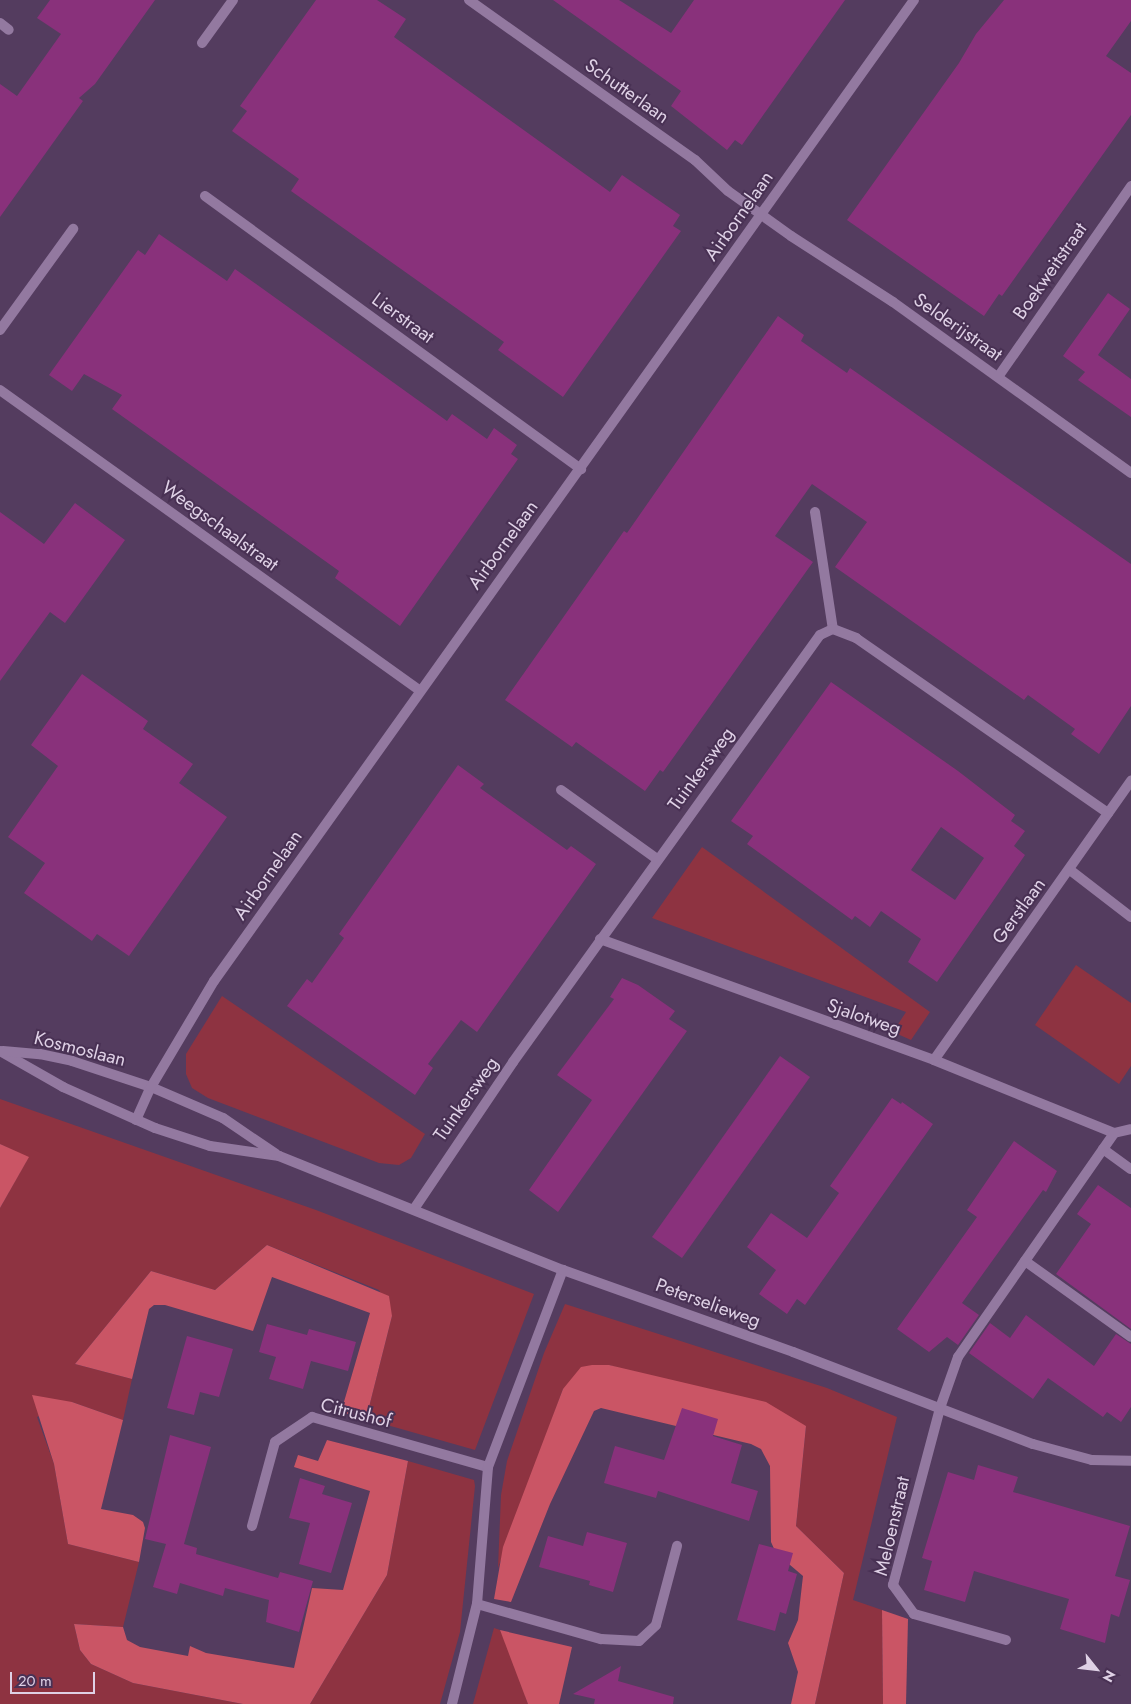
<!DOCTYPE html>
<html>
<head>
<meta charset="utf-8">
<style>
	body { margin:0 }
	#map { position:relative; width:1131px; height:1704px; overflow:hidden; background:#543c5f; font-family:Jost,sans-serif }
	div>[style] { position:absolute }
	.green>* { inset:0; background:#8e3341 }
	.forest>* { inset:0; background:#ca5565 }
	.building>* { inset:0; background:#89317b }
	.service>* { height:10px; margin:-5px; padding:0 5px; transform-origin:5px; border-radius:5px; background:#9379a0 }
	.minor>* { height:10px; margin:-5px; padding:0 5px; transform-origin:5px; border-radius:5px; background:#9379a0 }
	.tertiary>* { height:10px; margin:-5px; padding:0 5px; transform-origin:5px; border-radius:5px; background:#9379a0 }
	span { translate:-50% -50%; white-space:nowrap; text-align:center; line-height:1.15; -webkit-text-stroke:4px #493154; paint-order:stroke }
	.street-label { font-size:19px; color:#dfd1e6 }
	.north { position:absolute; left:1071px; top:1644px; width:50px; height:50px; -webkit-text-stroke:4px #493154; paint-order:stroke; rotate:119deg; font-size:14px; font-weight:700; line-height:20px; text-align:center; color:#dfd1e6 }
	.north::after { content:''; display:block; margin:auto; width:18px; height:22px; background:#dfd1e6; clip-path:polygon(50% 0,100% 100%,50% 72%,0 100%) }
	.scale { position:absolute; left:10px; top:1672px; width:85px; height:22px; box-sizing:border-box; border:2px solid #dfd1e6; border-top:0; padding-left:6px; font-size:15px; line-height:18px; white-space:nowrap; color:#dfd1e6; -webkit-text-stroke:4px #493154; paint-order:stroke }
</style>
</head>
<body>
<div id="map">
	<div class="green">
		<i style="clip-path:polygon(702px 847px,930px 1012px,911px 1040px,893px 1032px,906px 1012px,652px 918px)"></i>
		<i style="clip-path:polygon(1076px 965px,1131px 1003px,1131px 1066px,1119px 1084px,1035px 1025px)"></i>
		<i style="clip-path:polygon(222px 996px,425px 1134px,411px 1158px,399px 1165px,379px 1163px,208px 1098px,192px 1088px,186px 1074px,186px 1054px)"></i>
		<i style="clip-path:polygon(0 1099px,316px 1210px,534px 1294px,475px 1450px,366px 1419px,392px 1316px,379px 1290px,267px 1245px,215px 1290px,151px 1271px,75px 1364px,132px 1379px,123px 1420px,72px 1402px,37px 1417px,54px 1464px,68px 1544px,139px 1562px,123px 1627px,74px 1624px,80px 1650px,91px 1664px,133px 1683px,243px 1704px,0 1704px,0 1208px,28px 1158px,0 1144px)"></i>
		<i style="clip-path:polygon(565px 1304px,827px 1388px,897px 1417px,853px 1600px,882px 1610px,883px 1704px,815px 1704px,844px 1573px,796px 1526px,806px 1426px,609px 1365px,563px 1389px,498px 1568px,501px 1495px,507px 1461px,544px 1353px)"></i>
		<i style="clip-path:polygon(408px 1461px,474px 1480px,475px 1486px,460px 1632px,440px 1704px,310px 1704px,387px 1575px)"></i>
		<i style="clip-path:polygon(494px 1628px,500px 1630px,511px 1654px,528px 1704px,473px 1704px)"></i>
	</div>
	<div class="forest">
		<i style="clip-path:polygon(0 1144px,29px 1157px,0 1208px)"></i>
		<i style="clip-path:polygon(267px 1245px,389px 1296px,392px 1316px,366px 1419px,341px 1412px,370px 1313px,272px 1277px,253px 1331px,165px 1305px,154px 1305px,149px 1309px,132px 1379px,75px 1364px,151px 1271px,215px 1290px)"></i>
		<i style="clip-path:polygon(592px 1365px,609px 1365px,766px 1402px,806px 1426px,796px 1526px,844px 1573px,815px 1704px,791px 1704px,798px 1672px,788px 1643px,798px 1620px,803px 1576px,776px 1553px,771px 1542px,770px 1466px,761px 1449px,751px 1444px,601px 1408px,594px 1411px,550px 1504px,511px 1602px,494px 1599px,503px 1547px,563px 1389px,581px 1367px)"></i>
		<i style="clip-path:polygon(32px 1395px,72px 1402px,123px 1420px,101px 1509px,133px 1515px,143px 1522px,145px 1528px,139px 1562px,68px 1544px,54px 1464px)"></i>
		<i style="clip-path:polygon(327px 1440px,408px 1461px,387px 1575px,310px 1704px,243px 1704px,133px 1683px,91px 1664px,80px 1650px,74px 1624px,123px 1627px,127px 1640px,140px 1647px,188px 1656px,190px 1646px,206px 1653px,294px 1668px,312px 1588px,343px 1590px,370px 1491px,294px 1467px,298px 1455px,318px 1461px)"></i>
		<i style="clip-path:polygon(882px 1610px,908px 1619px,906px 1704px,883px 1704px)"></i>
		<i style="clip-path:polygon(500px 1630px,572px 1647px,559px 1704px,528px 1704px)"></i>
	</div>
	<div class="building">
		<i style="clip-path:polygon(50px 0,155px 0,95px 84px,79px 98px,83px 101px,0 217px,0 84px,17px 96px,61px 34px,37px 18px)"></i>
		<i style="clip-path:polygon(316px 0,377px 0,406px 19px,394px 37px,610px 192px,622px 175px,680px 215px,673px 226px,681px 231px,563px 397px,498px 350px,504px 342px,291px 191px,299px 179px,232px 131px,247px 111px,240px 106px)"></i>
		<i style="clip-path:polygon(553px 0,619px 0,671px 33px,694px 0,845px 0,742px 145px,735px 140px,727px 150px,671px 106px,681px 91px)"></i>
		<i style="clip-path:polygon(1004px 0,1131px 0,1131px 21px,1106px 56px,1131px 73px,1131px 115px,1002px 296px,999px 294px,984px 316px,847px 220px,959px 63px,976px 34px)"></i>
		<i style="clip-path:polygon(159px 234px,227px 281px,235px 269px,447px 421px,452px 414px,487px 439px,494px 428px,517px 445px,511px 454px,518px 459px,400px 626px,335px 578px,339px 571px,112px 409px,122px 395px,84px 374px,72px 391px,49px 375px,138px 250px,145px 255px)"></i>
		<i style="clip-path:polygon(1108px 293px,1130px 309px,1098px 355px,1131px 379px,1131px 417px,1078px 380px,1085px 372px,1063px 356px)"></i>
		<i style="clip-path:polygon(778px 316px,804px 335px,801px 341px,847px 373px,850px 368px,1131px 564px,1131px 706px,1099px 754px,1071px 734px,1075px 729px,1028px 695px,1024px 700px,835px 567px,867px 522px,812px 484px,775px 536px,813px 562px,663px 772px,660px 770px,645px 791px,576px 742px,572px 747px,505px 700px,624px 531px,627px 533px)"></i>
		<i style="clip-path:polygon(75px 503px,125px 540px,65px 623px,50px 612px,0 681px,0 512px,44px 544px)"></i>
		<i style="clip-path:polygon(82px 674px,148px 721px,143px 729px,193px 764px,179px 783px,227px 817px,129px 956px,97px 934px,92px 941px,24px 893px,45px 863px,8px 837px,58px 766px,31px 745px)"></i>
		<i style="clip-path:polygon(evenodd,831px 682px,958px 771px,1015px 815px,1011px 821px,1025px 831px,1014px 846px,1025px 855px,937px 982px,908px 962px,921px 939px,881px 911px,870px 927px,855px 916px,852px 920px,747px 844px,753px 836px,731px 821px,831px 682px,941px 827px,984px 858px,955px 900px,911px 870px,941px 827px)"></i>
		<i style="clip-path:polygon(458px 765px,484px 784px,480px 788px,567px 850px,571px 846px,596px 864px,477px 1032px,461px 1020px,428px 1064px,433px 1068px,415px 1095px,287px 1006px,307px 979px,312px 983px,344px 938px,339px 934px)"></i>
		<i style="clip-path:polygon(622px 978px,638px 985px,675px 1011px,669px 1019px,687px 1031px,558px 1212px,529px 1190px,592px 1100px,557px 1075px,614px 999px,610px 997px)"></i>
		<i style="clip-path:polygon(780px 1056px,810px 1077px,682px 1258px,652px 1237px)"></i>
		<i style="clip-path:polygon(892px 1098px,901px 1104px,902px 1102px,933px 1124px,805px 1305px,797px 1299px,787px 1314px,759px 1294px,776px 1270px,747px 1247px,771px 1213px,807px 1238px,839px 1193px,830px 1186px)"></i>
		<i style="clip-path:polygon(1014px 1141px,1057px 1171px,1046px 1192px,1043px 1190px,962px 1303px,979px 1315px,958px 1345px,947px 1337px,929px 1352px,897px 1329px,977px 1217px,967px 1210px)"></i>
		<i style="clip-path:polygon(1098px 1185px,1131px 1208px,1131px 1329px,1056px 1274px,1091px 1224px,1077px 1214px)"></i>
		<i style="clip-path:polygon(1026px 1315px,1094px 1366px,1116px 1334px,1131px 1344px,1131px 1407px,1121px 1422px,1107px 1412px,1103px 1417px,1048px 1378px,1033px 1399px,969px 1353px,990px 1323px,1010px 1338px)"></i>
		<i style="clip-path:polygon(267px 1324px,307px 1335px,309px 1329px,356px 1342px,348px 1371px,311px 1361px,303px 1389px,269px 1379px,276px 1357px,259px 1352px)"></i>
		<i style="clip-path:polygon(187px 1336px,233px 1349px,219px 1397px,200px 1392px,194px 1415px,167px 1408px)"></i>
		<i style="clip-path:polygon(682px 1408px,718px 1419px,713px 1436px,742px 1445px,731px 1483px,758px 1491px,749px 1521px,658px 1491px,656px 1498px,604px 1483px,615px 1446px,664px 1460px)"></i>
		<i style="clip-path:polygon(170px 1435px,211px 1447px,184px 1544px,197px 1548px,196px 1554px,278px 1578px,280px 1572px,313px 1581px,299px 1632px,266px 1622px,269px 1600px,225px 1588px,223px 1596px,180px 1583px,177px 1594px,153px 1587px,166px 1544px,145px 1539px)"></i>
		<i style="clip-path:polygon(978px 1465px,1018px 1477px,1013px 1492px,1130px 1526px,1115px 1576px,1130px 1580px,1119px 1617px,1111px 1614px,1105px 1643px,1060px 1629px,1069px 1599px,974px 1571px,965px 1602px,924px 1590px,932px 1561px,922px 1558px,948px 1472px,974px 1480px)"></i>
		<i style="clip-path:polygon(300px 1478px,325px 1486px,322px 1494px,352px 1503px,331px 1573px,299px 1564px,310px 1523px,289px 1518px)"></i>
		<i style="clip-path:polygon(587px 1532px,627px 1543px,613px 1592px,589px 1585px,590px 1581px,539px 1567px,548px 1536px,583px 1546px)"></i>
		<i style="clip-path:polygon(759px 1544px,793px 1553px,788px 1571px,797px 1574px,786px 1614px,780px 1612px,775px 1631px,737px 1620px)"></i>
		<i style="clip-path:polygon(621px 1666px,618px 1681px,674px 1697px,673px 1704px,594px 1704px,595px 1699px,573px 1694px)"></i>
	</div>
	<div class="service">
		<i style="left:815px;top:512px;width:118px;rotate:81.3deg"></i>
		<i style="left:561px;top:790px;width:118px;rotate:35.7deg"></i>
	</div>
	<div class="minor">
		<i style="left:469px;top:0;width:277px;rotate:35.3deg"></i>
		<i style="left:695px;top:160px;width:45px;rotate:43.2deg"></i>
		<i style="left:728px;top:191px;width:77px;rotate:35.5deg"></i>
		<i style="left:791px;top:236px;width:121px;rotate:32.9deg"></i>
		<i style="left:893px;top:302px;width:293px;rotate:35.7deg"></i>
		<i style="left:0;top:23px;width:11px;rotate:38deg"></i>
		<i style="left:202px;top:43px;width:53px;rotate:-54.2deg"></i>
		<i style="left:205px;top:196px;width:465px;rotate:36deg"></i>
		<i style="left:0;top:330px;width:125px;rotate:-54.1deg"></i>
		<i style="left:998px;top:377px;width:233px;rotate:-55.1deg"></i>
		<i style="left:0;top:390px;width:515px;rotate:35.6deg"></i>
		<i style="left:1070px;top:870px;width:77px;rotate:37.6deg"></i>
		<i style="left:600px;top:939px;width:355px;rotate:19.9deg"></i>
		<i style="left:934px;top:1060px;width:194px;rotate:22.1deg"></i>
		<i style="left:1114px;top:1133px;width:17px;rotate:-13deg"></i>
		<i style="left:934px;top:1060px;width:342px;rotate:-54.8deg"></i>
		<i style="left:1103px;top:1149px;width:34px;rotate:36deg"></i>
		<i style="left:414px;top:1209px;width:177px;rotate:-56deg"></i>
		<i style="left:513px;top:1062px;width:526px;rotate:-54.29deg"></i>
		<i style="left:820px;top:635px;width:14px;rotate:-25deg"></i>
		<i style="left:833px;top:629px;width:25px;rotate:21deg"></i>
		<i style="left:856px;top:638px;width:307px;rotate:34.8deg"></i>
		<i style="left:1025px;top:1261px;width:130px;rotate:35.6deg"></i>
		<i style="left:252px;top:1526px;width:87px;rotate:-74.7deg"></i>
		<i style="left:275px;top:1442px;width:45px;rotate:-34deg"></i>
		<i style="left:312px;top:1417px;width:183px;rotate:15.9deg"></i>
		<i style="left:477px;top:1604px;width:129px;rotate:15.8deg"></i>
		<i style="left:601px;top:1639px;width:38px;rotate:3deg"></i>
		<i style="left:639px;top:1641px;width:23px;rotate:-43deg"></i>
		<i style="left:656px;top:1625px;width:82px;rotate:-75.1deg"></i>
		<i style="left:1006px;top:1640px;width:96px;rotate:-164.2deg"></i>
		<i style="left:914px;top:1614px;width:36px;rotate:-126deg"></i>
		<i style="left:893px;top:1585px;width:183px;rotate:-75.1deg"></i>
		<i style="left:940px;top:1408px;width:54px;rotate:-70.6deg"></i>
		<i style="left:958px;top:1357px;width:273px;rotate:-55.1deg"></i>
		<i style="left:452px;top:1704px;width:103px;rotate:-76deg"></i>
		<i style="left:477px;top:1604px;width:137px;rotate:-85.4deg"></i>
		<i style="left:488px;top:1467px;width:211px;rotate:-69.2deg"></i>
	</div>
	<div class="tertiary">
		<i style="left:0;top:1051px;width:73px;rotate:29.7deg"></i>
		<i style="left:63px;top:1087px;width:101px;rotate:24deg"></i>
		<i style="left:155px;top:1128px;width:58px;rotate:18.1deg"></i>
		<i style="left:210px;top:1146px;width:70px;rotate:8.2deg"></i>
		<i style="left:279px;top:1156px;width:306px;rotate:21.9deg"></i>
		<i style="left:563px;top:1270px;width:244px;rotate:19.6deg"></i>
		<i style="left:793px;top:1352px;width:257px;rotate:21deg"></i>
		<i style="left:1033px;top:1444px;width:61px;rotate:15.2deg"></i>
		<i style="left:1092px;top:1460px;width:39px;rotate:1deg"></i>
		<i style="left:3px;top:1051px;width:37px;rotate:5deg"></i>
		<i style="left:40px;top:1054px;width:33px;rotate:12deg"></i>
		<i style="left:72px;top:1061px;width:83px;rotate:18.2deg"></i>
		<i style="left:151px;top:1087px;width:78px;rotate:23.3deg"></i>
		<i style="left:223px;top:1118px;width:64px;rotate:34.2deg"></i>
		<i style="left:136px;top:1120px;width:36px;rotate:-66deg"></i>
		<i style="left:151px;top:1087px;width:123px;rotate:-59.3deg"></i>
		<i style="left:214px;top:981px;width:1205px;rotate:-54.49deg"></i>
	</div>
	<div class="street-label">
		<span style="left:627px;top:91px;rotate:35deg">Schutterlaan</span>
		<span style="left:739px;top:216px;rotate:-55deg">Airbornelaan</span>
		<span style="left:1050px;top:271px;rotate:-55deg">Boekweitstraat</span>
		<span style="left:403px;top:318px;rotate:36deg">Lierstraat</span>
		<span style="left:958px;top:327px;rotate:35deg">Selderijstraat</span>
		<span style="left:220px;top:526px;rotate:36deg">Weegschaalstraat</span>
		<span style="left:503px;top:545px;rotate:-54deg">Airbornelaan</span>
		<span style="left:701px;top:769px;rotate:-54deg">Tuinkersweg</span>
		<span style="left:268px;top:875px;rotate:-55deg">Airbornelaan</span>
		<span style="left:1019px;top:911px;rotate:-54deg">Gerstlaan</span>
		<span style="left:864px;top:1017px;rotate:19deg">Sjalotweg</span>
		<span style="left:80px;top:1049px;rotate:14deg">Kosmoslaan</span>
		<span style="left:466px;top:1099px;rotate:-55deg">Tuinkersweg</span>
		<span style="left:708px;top:1303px;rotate:20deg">Peterselieweg</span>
		<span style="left:356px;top:1413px;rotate:14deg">Citrushof</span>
		<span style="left:892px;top:1526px;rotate:-77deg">Meloenstraat</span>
	</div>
	<div class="north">N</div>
	<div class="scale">20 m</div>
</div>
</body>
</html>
